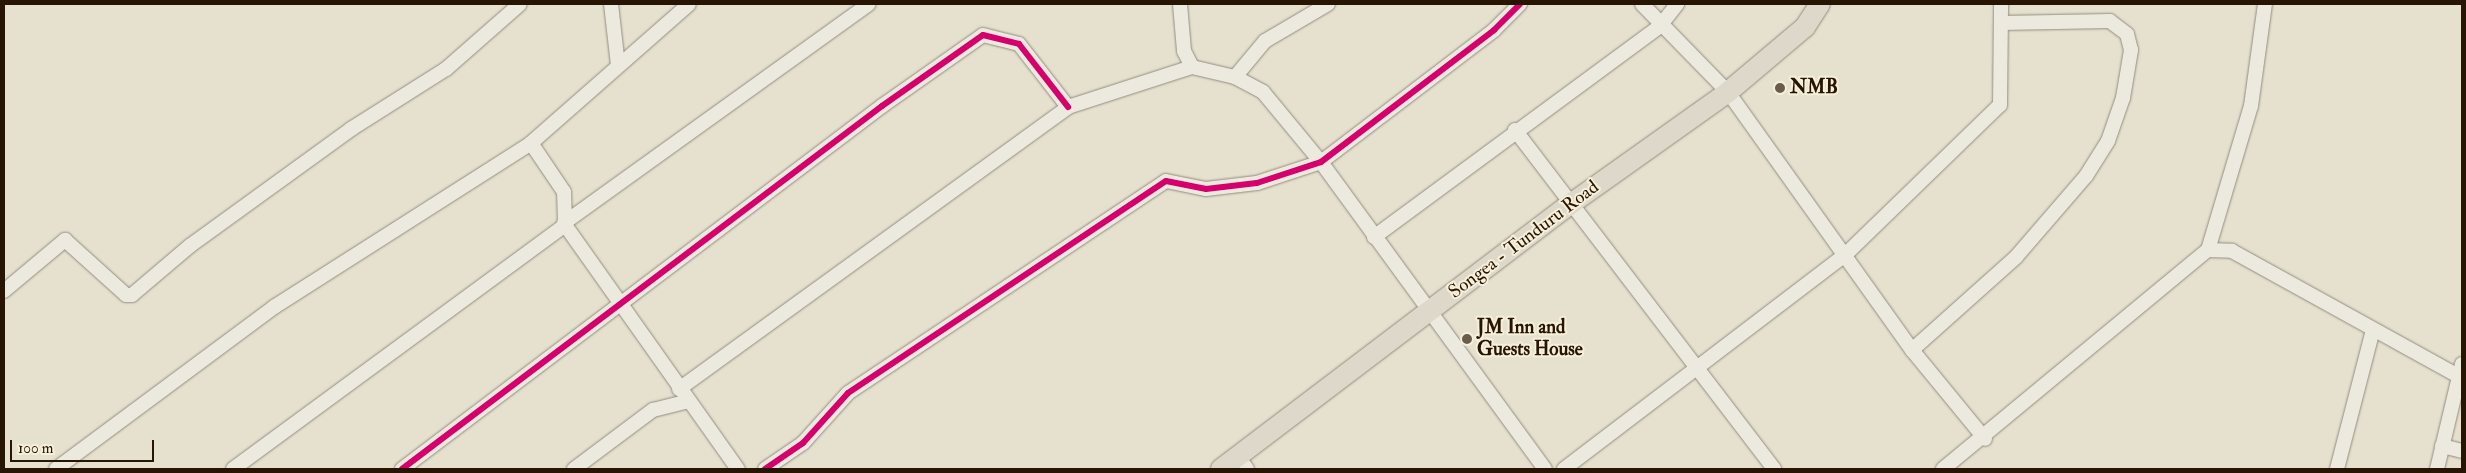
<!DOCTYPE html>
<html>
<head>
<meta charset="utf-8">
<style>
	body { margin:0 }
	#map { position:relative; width:2466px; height:473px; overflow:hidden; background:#e6e1ce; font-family:"IM FELL Double Pica",serif }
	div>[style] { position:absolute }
	.roads { filter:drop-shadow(0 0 1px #928c80) drop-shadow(0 0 1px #928c80) }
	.minor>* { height:14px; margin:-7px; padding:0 7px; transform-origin:7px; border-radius:7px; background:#ece9df }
	.highway>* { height:20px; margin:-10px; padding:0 10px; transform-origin:10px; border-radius:10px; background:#ded8ca }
	.cycleway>* { height:6px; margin:-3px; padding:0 3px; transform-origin:3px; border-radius:3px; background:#d6006c }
	.dots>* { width:14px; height:14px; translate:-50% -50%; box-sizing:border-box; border:2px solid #f6efd9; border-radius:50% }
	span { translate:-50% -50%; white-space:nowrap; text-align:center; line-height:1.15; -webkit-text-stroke:4px #f6efd9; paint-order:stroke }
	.poi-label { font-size:19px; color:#281403; font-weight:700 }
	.left { translate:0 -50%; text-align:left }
	.street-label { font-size:19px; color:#281403 }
	.frame { position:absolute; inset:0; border:5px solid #281403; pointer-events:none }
	.scale { position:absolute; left:10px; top:440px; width:144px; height:22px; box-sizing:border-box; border:2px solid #281403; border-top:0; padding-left:6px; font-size:15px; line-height:18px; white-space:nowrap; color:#281403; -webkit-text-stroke:4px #f6efd9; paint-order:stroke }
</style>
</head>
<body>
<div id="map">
	<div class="roads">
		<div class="minor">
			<i style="left:611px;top:4px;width:61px;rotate:83.5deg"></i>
			<i style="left:1180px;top:4px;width:47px;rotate:85.1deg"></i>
			<i style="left:1184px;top:51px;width:18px;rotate:63deg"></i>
			<i style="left:1192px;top:67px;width:44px;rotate:13.1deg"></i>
			<i style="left:1235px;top:77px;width:32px;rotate:28deg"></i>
			<i style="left:1263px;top:92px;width:91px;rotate:50.4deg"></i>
			<i style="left:1321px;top:162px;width:380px;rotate:53.9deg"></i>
			<i style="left:1642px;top:4px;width:123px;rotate:45.7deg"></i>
			<i style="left:1728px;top:92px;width:317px;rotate:54.5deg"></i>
			<i style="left:1912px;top:350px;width:115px;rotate:50.6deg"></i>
			<i style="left:1235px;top:77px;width:47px;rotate:-50.2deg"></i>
			<i style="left:1265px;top:41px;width:73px;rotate:-30.4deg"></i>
			<i style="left:1515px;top:130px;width:427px;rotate:52.6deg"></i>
			<i style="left:531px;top:143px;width:59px;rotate:56deg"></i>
			<i style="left:564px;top:192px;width:33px;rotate:88deg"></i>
			<i style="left:565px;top:225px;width:299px;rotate:54.7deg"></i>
			<i style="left:564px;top:223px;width:375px;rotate:-35.7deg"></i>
			<i style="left:1374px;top:237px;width:355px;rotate:-36.4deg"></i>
			<i style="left:1660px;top:26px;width:28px;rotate:-52deg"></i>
			<i style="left:2208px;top:250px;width:150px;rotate:-73.4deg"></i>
			<i style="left:2251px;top:106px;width:103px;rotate:-82.2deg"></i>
			<i style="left:4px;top:291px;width:80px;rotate:-39.9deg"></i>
			<i style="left:65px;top:240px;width:82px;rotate:42deg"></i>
			<i style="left:126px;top:295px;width:6px"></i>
			<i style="left:132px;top:295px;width:77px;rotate:-40.3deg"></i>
			<i style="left:191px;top:245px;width:198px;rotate:-35.9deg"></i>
			<i style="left:351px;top:129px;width:112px;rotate:-32.3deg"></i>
			<i style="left:446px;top:69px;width:98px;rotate:-41.3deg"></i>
			<i style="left:1912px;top:350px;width:140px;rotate:-41.8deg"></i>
			<i style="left:2016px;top:257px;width:107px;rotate:-49.2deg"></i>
			<i style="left:2086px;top:176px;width:41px;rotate:-57.8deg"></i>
			<i style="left:2108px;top:141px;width:46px;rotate:-70.8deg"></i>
			<i style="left:2123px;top:98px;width:49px;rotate:-80.5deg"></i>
			<i style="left:2131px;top:50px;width:16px;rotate:-104deg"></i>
			<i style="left:2127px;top:34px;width:21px;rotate:-143deg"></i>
			<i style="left:2110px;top:21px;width:109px;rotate:178.9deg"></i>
			<i style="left:679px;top:389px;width:480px;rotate:-35.9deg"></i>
			<i style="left:1068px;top:107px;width:130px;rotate:-17.9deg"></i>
			<i style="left:2442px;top:446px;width:21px;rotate:14deg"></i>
			<i style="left:1238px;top:457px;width:15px;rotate:53deg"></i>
			<i style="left:56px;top:469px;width:272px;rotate:-36.6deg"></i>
			<i style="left:274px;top:307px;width:305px;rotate:-32.5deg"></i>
			<i style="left:531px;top:143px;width:210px;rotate:-41.3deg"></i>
			<i style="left:233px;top:469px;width:412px;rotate:-36.3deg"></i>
			<i style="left:402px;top:469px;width:602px;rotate:-37.1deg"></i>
			<i style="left:882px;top:106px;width:123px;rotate:-35.1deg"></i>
			<i style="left:983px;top:35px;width:37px;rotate:14deg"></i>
			<i style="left:1019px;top:44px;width:80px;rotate:52.1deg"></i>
			<i style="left:574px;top:469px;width:99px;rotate:-36.8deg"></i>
			<i style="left:653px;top:410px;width:36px;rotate:-14deg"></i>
			<i style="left:765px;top:469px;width:46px;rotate:-34.4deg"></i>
			<i style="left:803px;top:443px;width:67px;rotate:-48deg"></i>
			<i style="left:848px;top:393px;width:382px;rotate:-33.7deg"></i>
			<i style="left:1166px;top:181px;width:41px;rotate:11.3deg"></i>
			<i style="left:1206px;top:189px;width:51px;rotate:-6.7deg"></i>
			<i style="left:1257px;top:183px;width:67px;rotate:-18.2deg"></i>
			<i style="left:1321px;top:162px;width:218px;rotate:-37.3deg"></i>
			<i style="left:1494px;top:30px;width:37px;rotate:-45deg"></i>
			<i style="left:1564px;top:469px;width:355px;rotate:-37.3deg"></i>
			<i style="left:1846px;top:254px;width:214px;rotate:-44.1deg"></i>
			<i style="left:2000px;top:105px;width:101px;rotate:-89.4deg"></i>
			<i style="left:1943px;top:469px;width:344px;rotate:-39.6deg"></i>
			<i style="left:2208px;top:250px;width:24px;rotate:2deg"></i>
			<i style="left:2232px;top:251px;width:258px;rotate:28.9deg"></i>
			<i style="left:2337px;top:469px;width:144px;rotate:-75.5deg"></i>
			<i style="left:2437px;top:469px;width:108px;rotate:-76.6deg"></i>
		</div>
		<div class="highway">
			<i style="left:1221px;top:469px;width:440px;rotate:-37.2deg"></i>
			<i style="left:1572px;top:203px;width:191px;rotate:-35.4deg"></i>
			<i style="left:1728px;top:92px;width:101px;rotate:-40.2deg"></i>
			<i style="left:1805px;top:27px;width:27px;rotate:-57deg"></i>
		</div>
	</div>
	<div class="cycleway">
		<i style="left:402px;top:469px;width:602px;rotate:-37.1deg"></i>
		<i style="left:882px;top:106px;width:123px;rotate:-35.1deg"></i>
		<i style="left:983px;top:35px;width:37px;rotate:14deg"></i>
		<i style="left:1019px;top:44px;width:80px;rotate:52.1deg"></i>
		<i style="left:765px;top:469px;width:46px;rotate:-34.4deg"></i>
		<i style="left:803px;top:443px;width:67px;rotate:-48deg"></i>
		<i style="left:848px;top:393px;width:382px;rotate:-33.7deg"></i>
		<i style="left:1166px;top:181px;width:41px;rotate:11.3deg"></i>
		<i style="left:1206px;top:189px;width:51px;rotate:-6.7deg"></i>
		<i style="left:1257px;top:183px;width:67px;rotate:-18.2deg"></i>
		<i style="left:1321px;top:162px;width:218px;rotate:-37.3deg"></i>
		<i style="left:1494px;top:30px;width:37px;rotate:-45deg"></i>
	</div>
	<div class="dots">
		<i style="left:1780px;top:88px;background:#6a5c4a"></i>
		<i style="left:1467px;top:339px;background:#6a5c4a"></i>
	</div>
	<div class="poi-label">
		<span class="left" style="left:1790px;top:88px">NMB</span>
		<span class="left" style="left:1477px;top:339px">JM Inn and<br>Guests House</span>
	</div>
	<div class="street-label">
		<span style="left:1524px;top:240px;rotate:-37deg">Songea - Tunduru Road</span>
	</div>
	<div class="frame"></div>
	<div class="scale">100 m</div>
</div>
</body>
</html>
